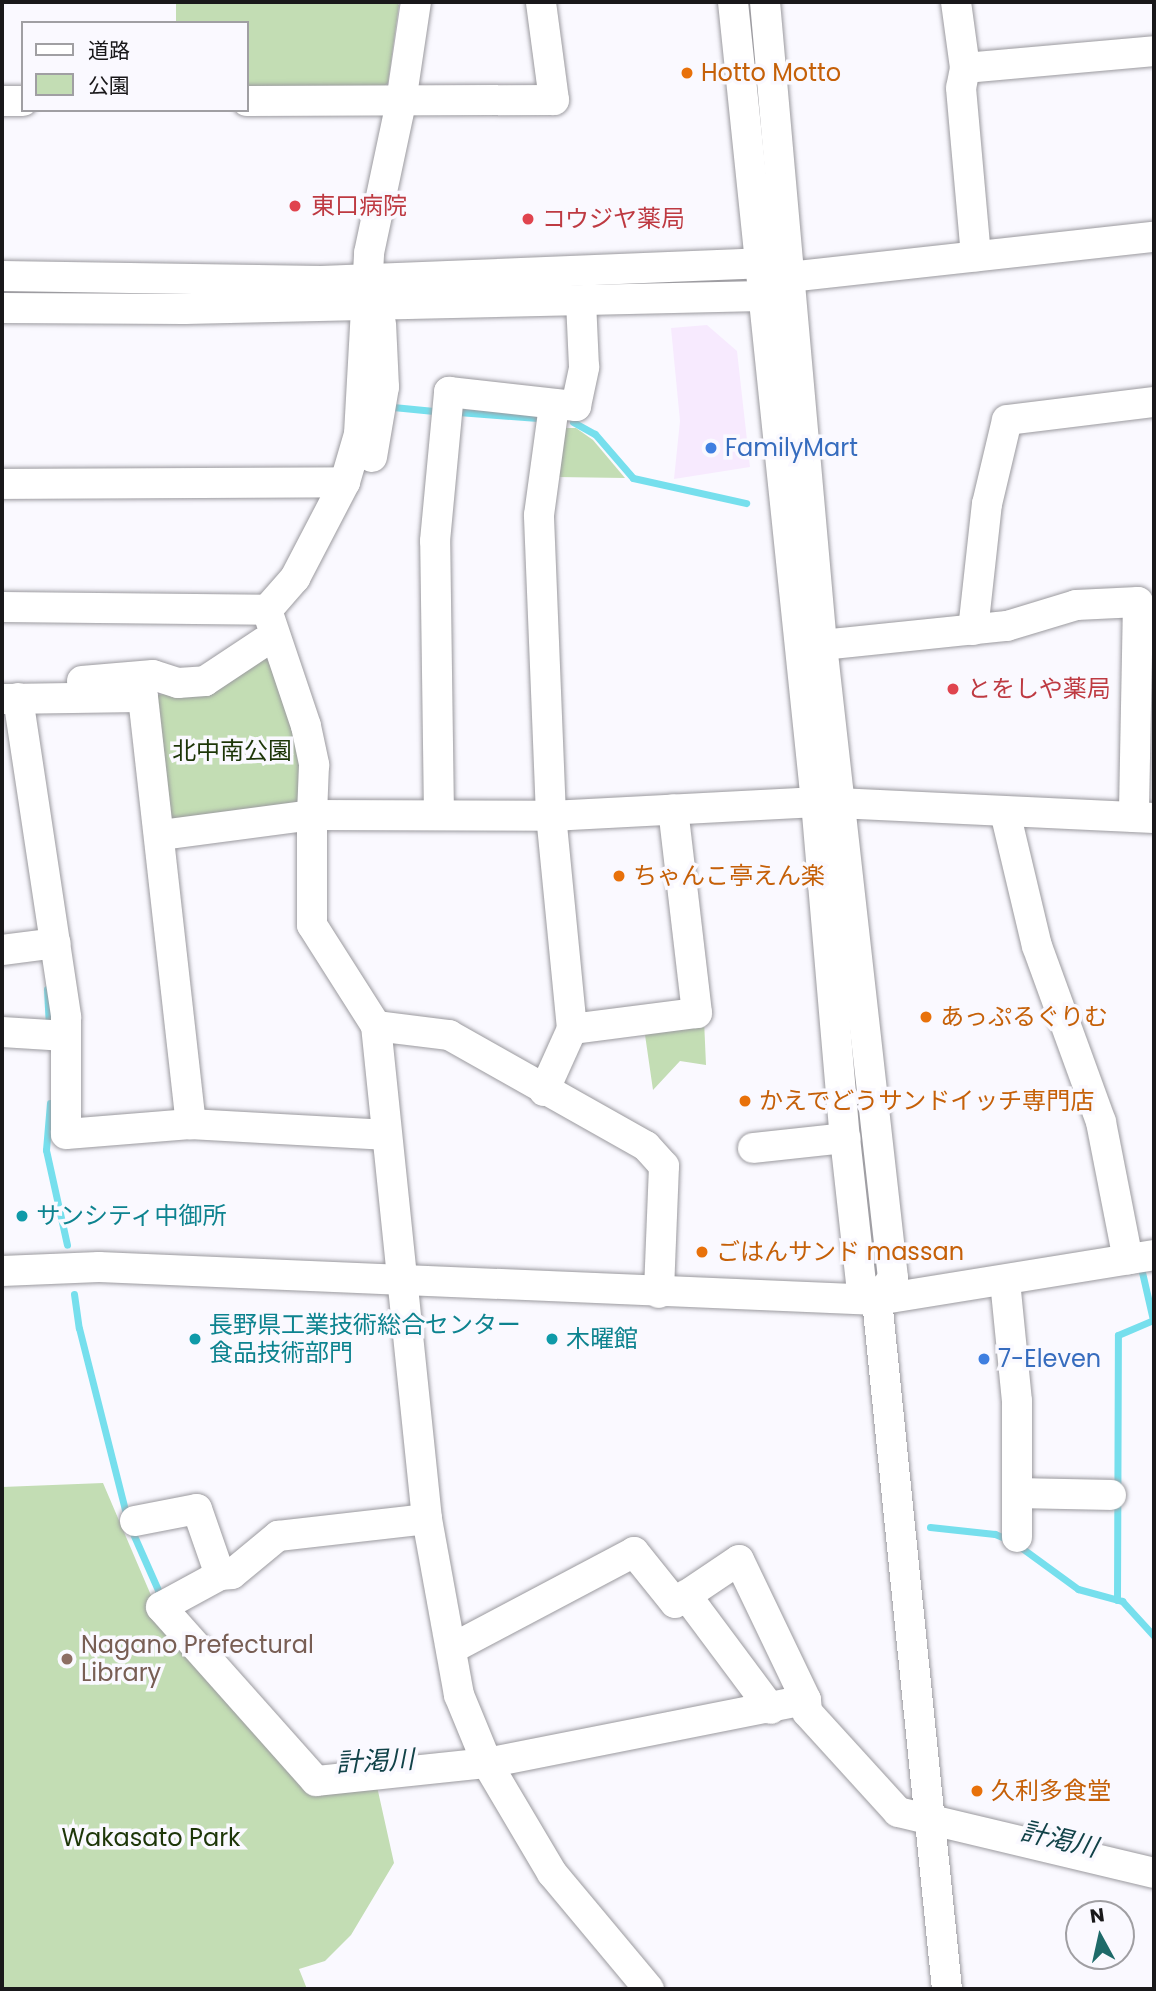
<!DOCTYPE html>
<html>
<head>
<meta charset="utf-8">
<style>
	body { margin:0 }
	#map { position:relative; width:1156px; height:1991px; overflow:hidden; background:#faf9ff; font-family:Poppins,"Noto Sans JP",sans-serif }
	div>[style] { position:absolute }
	.commercial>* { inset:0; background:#f7eafe }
	.green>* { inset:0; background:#c3ddb4 }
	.stream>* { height:7px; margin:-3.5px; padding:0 3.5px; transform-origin:3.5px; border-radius:3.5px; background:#76dfed }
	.roads { filter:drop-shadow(0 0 2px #9b9a9f) drop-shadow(0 0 2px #9b9a9f) }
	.minor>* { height:30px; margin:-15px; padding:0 15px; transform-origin:15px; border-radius:15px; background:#fff }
	.dots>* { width:19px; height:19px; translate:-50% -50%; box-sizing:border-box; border:4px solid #faf9ff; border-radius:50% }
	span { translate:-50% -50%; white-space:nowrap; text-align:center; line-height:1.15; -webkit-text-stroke:7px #faf9ff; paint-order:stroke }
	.food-label { font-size:24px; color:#c56008 }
	.left { translate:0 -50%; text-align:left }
	.health-label { font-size:24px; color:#be3a42 }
	.shop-label { font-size:24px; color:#366cbe }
	.park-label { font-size:24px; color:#1d3608 }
	.culture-label { font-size:24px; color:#0d838f }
	.education-label { font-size:24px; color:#785e54 }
	.water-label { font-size:26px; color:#114248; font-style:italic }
	.frame { position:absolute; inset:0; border:4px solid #19181a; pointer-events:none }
	.legend { position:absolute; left:21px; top:21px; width:228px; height:91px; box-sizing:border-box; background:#faf9ff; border:2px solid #a09fa3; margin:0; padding:9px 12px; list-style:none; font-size:21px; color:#19181a }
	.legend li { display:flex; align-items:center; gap:14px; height:35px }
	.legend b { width:35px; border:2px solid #a09fa3 }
	.north { position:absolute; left:1065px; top:1900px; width:70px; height:70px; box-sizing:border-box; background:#faf9ff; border:2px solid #a09fa3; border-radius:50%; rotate:352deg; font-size:19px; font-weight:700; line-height:28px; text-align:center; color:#19181a }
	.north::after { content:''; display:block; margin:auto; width:24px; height:32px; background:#1e6a69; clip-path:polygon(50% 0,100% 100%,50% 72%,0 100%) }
</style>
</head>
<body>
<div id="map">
	<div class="commercial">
		<i style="clip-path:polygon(707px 325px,737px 351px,750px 467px,674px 479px,680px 421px,671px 328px)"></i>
	</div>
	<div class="green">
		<i style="clip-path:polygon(176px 2px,396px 2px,399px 5px,388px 83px,377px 92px,247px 94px,247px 23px,176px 23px)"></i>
		<i style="clip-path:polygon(561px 428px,576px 428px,593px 440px,625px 478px,557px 477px)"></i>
		<i style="clip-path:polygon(268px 650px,302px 749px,305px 782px,295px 812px,167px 819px,152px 696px,206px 687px)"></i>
		<i style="clip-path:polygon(704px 1020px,706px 1065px,680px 1061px,653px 1090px,644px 1028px)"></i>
		<i style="clip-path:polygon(103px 1483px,153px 1600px,306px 1790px,376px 1782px,394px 1863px,351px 1935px,325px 1961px,299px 1969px,307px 1989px,2px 1989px,2px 1487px)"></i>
	</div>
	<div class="stream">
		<i style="left:393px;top:407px;width:41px;rotate:5.6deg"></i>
		<i style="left:458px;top:412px;width:80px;rotate:4.3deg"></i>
		<i style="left:573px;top:422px;width:25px;rotate:29deg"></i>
		<i style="left:595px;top:434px;width:58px;rotate:49.2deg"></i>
		<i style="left:633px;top:478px;width:116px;rotate:12.5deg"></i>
		<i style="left:47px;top:989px;width:33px;rotate:87deg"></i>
		<i style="left:50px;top:1103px;width:47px;rotate:94.9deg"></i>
		<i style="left:46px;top:1150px;width:97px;rotate:77.5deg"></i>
		<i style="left:74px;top:1294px;width:34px;rotate:82deg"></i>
		<i style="left:79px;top:1328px;width:196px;rotate:75.8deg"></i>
		<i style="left:930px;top:1527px;width:65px;rotate:6.1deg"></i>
		<i style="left:995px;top:1534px;width:15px;rotate:23deg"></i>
		<i style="left:131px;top:1529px;width:67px;rotate:66.1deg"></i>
		<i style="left:1019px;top:1546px;width:73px;rotate:36.1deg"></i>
		<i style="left:1078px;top:1589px;width:46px;rotate:15.3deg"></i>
		<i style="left:1122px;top:1601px;width:47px;rotate:47.6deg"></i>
		<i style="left:1117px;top:1600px;width:265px;rotate:-89.8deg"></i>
		<i style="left:1118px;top:1335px;width:38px;rotate:-23deg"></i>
		<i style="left:1153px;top:1320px;width:49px;rotate:-102.9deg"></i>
	</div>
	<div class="roads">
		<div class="minor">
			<i style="left:733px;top:2px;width:804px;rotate:84.08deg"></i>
			<i style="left:816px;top:802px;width:337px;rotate:85.1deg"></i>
			<i style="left:845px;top:1138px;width:146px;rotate:83.7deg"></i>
			<i style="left:861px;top:1283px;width:23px;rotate:47deg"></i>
			<i style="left:877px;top:1300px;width:693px;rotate:84.2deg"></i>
			<i style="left:765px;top:2px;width:646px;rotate:84.93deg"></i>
			<i style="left:822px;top:645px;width:637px;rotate:83.6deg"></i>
			<i style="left:893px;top:1278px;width:27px;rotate:126deg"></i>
			<i style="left:956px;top:2px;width:67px;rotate:82.2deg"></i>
			<i style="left:965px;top:68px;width:190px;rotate:-5.1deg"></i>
			<i style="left:965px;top:68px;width:20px;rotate:101deg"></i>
			<i style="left:961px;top:88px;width:169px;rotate:84.9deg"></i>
			<i style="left:2px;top:101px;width:21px"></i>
			<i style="left:247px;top:101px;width:307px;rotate:-0.2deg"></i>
			<i style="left:554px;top:100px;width:99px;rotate:-97.6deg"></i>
			<i style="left:2px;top:276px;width:319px;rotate:0.9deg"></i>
			<i style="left:321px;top:281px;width:440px;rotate:-2.3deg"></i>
			<i style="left:761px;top:263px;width:20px;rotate:27deg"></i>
			<i style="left:2px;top:308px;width:183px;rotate:0.3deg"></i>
			<i style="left:185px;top:309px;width:578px;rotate:-1.29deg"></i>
			<i style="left:763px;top:296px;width:32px;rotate:-36deg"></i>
			<i style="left:789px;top:277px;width:367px;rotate:-6.3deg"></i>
			<i style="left:372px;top:457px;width:71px;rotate:-80.3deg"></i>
			<i style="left:384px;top:387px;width:63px;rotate:-92.7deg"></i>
			<i style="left:2px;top:484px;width:343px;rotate:-0.3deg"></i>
			<i style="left:2px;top:607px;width:265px;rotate:0.6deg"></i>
			<i style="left:267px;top:610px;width:43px;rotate:-48.8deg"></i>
			<i style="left:295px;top:578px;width:108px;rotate:-62.5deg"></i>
			<i style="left:345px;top:482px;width:50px;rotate:-73.7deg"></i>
			<i style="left:359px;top:434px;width:181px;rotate:-86.8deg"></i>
			<i style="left:369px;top:253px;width:154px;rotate:-78deg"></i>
			<i style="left:401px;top:102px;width:101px;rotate:-81.5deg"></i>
			<i style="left:267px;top:610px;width:122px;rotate:71.4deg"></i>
			<i style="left:306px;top:726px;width:40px;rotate:78deg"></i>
			<i style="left:314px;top:765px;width:50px;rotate:92.3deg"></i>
			<i style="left:312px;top:815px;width:239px;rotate:0.2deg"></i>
			<i style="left:551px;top:816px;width:265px;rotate:-3deg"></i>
			<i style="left:816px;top:802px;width:338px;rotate:2.7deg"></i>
			<i style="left:973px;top:630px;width:127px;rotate:-83.7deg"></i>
			<i style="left:987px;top:504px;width:86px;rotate:-76.6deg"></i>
			<i style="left:1007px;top:420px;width:148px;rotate:-7deg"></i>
			<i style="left:822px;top:645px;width:186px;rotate:-5.9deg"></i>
			<i style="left:1007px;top:626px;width:72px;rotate:-16.9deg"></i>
			<i style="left:1076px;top:605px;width:62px;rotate:-2.8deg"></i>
			<i style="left:1138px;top:602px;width:215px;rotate:91.1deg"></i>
			<i style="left:82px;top:681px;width:71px;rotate:-4.8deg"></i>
			<i style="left:153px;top:675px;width:26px;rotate:18deg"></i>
			<i style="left:178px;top:683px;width:27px;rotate:-4deg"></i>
			<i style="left:205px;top:681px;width:71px;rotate:-33.5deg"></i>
			<i style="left:18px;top:698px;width:323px;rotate:81.4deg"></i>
			<i style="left:66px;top:1017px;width:117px;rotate:90deg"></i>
			<i style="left:66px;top:1134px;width:125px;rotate:-4.6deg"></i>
			<i style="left:2px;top:699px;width:141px;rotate:-0.8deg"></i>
			<i style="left:143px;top:697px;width:430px;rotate:83.6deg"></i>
			<i style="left:191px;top:1124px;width:196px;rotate:3.2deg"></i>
			<i style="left:1005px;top:812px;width:138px;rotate:76.6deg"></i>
			<i style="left:1037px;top:946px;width:187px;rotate:70deg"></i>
			<i style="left:1101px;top:1122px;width:140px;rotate:78.9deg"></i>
			<i style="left:439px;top:815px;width:274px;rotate:-90.8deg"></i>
			<i style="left:435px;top:541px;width:150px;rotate:-84.6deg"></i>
			<i style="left:449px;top:392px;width:128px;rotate:6.3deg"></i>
			<i style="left:576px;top:406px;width:40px;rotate:-78deg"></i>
			<i style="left:584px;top:367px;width:65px;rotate:-92.6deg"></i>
			<i style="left:162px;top:835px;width:151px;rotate:-7.6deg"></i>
			<i style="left:312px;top:815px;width:110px;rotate:90deg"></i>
			<i style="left:312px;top:925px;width:120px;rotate:57.6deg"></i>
			<i style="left:2px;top:950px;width:54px;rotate:-7.4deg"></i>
			<i style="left:572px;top:1029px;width:126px;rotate:-7.3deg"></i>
			<i style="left:697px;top:1013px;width:205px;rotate:-96.7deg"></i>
			<i style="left:2px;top:1032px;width:64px;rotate:3.6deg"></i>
			<i style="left:544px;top:1091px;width:68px;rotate:-65.7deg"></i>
			<i style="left:572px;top:1029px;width:214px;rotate:-95.6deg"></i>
			<i style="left:551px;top:816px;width:301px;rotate:-92.3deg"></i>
			<i style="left:539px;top:515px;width:110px;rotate:-82.2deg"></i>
			<i style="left:753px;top:1148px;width:93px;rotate:-6.2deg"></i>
			<i style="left:2px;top:1271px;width:97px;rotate:-2.4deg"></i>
			<i style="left:99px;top:1267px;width:779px;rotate:2.43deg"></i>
			<i style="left:877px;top:1300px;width:281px;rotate:-9.2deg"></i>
			<i style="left:1005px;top:1281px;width:121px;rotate:84.3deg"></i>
			<i style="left:1017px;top:1401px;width:136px;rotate:90deg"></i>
			<i style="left:1019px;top:1493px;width:92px;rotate:1.2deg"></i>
			<i style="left:135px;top:1521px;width:63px;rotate:-11deg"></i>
			<i style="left:197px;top:1509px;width:70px;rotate:70.8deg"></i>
			<i style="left:220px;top:1575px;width:12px;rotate:-5deg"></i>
			<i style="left:232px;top:1574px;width:60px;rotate:-39.6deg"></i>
			<i style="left:278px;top:1536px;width:150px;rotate:-6.5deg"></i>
			<i style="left:220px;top:1575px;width:67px;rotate:151.5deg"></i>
			<i style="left:161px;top:1607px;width:233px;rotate:48.3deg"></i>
			<i style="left:316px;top:1781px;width:172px;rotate:-6deg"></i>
			<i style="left:487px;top:1763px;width:325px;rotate:-11.2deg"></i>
			<i style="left:806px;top:1700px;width:12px;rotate:85deg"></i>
			<i style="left:807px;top:1712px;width:135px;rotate:47.7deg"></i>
			<i style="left:898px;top:1812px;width:263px;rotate:13.4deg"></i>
			<i style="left:686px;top:1595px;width:142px;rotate:53.3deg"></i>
			<i style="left:451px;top:1649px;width:207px;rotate:-27.9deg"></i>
			<i style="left:634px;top:1552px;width:65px;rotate:51.2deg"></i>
			<i style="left:675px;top:1603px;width:77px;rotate:-33.9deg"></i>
			<i style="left:739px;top:1560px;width:155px;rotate:64.4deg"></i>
			<i style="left:649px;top:1989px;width:151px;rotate:-129.9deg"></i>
			<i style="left:552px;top:1873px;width:128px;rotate:-120.6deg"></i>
			<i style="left:487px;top:1763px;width:74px;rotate:-112.4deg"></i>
			<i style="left:459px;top:1695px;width:179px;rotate:-100.3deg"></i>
			<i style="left:427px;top:1519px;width:496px;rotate:-95.9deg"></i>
			<i style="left:376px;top:1026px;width:74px;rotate:7deg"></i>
			<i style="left:449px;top:1035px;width:226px;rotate:29.4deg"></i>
			<i style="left:646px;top:1146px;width:27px;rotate:48deg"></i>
			<i style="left:664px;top:1166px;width:127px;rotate:92.3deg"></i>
		</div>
	</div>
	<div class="dots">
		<i style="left:687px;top:73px;background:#e8710a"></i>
		<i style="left:295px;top:206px;background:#e0444e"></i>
		<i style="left:528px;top:219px;background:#e0444e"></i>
		<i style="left:711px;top:448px;background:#3f7fe0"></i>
		<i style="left:953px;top:689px;background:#e0444e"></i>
		<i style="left:619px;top:876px;background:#e8710a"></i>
		<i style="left:926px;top:1017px;background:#e8710a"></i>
		<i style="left:745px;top:1101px;background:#e8710a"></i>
		<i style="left:22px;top:1216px;background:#0f9aa8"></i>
		<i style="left:702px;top:1252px;background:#e8710a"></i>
		<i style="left:195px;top:1339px;background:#0f9aa8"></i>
		<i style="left:552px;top:1339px;background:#0f9aa8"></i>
		<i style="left:984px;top:1359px;background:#3f7fe0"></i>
		<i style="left:67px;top:1659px;background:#8d6e63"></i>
		<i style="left:977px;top:1791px;background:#e8710a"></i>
	</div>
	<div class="food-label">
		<span class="left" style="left:701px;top:73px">Hotto Motto</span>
		<span class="left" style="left:633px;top:876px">ちゃんこ亭えん楽</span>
		<span class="left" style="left:940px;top:1017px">あっぷるぐりむ</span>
		<span class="left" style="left:759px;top:1101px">かえでどうサンドイッチ専門店</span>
		<span class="left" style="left:716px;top:1252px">ごはんサンド massan</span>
		<span class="left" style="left:991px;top:1791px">久利多食堂</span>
	</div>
	<div class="health-label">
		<span class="left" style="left:311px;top:206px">東口病院</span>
		<span class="left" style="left:542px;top:219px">コウジヤ薬局</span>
		<span class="left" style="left:967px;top:689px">とをしや薬局</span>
	</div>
	<div class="shop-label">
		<span class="left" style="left:725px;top:448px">FamilyMart</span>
		<span class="left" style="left:998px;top:1359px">7-Eleven</span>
	</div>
	<div class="park-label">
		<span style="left:232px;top:751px">北中南公園</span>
		<span style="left:151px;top:1838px">Wakasato Park</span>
	</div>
	<div class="culture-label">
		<span class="left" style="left:36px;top:1216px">サンシティ中御所</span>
		<span class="left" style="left:209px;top:1339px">長野県工業技術総合センター<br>食品技術部門</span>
		<span class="left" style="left:566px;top:1339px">木曜館</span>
	</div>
	<div class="education-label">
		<span class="left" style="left:81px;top:1659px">Nagano Prefectural<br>Library</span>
	</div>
	<div class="water-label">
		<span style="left:375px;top:1762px;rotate:-3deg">計渇川</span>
		<span style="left:1059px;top:1840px;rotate:13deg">計渇川</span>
	</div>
	<div class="frame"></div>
	<ul class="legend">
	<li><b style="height:9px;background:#fff"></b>道路</li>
	<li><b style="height:19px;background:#c3ddb4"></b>公園</li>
	</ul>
	<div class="north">N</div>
</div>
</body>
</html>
